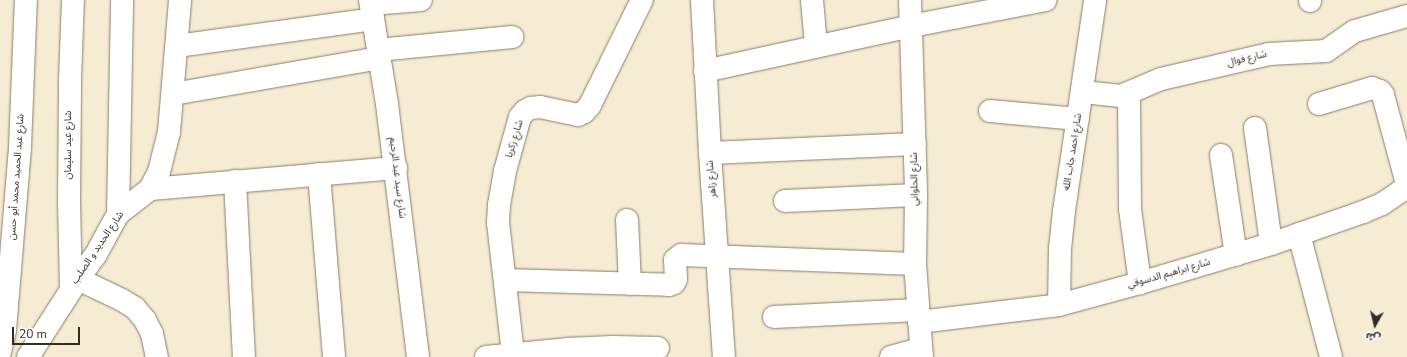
<!DOCTYPE html>
<html>
<head>
<meta charset="utf-8">
<style>
	body { margin:0 }
	#map { position:relative; width:1407px; height:357px; overflow:hidden; background:#f6ecd3; font-family:"Nunito Sans","Noto Sans Arabic",sans-serif }
	div>[style] { position:absolute }
	.roads { filter:drop-shadow(0 0 1px #877e67) drop-shadow(0 0 1px #877e67) }
	.minor>* { height:22px; margin:-11px; padding:0 11px; transform-origin:11px; border-radius:11px; background:#fff }
	span { translate:-50% -50%; white-space:nowrap; text-align:center; line-height:1.15; -webkit-text-stroke:4px #fff; paint-order:stroke }
	.street-label { font-size:10px; color:#312d24 }
	.north { position:absolute; left:1355px; top:305px; width:40px; height:40px; -webkit-text-stroke:3px #fff; paint-order:stroke; rotate:188deg; font-size:11px; font-weight:700; line-height:16px; text-align:center; color:#312d24 }
	.north::after { content:''; display:block; margin:auto; width:14px; height:18px; background:#312d24; clip-path:polygon(50% 0,100% 100%,50% 72%,0 100%) }
	.scale { position:absolute; left:12px; top:327px; width:68px; height:18px; box-sizing:border-box; border:2px solid #312d24; border-top:0; padding-left:5px; font-size:12px; line-height:14px; white-space:nowrap; color:#312d24; -webkit-text-stroke:3px #fff; paint-order:stroke }
</style>
</head>
<body>
<div id="map">
	<div class="roads">
		<div class="minor">
			<i style="left:370px;top:0;width:105px;rotate:80.7deg"></i>
			<i style="left:387px;top:104px;width:255px;rotate:83deg"></i>
			<i style="left:702px;top:0;width:153px;rotate:87deg"></i>
			<i style="left:710px;top:153px;width:204px;rotate:86.1deg"></i>
			<i style="left:812px;top:0;width:46px;rotate:85deg"></i>
			<i style="left:910px;top:0;width:195px;rotate:88.2deg"></i>
			<i style="left:916px;top:195px;width:69px;rotate:90.8deg"></i>
			<i style="left:915px;top:264px;width:93px;rotate:85.7deg"></i>
			<i style="left:1310px;top:0;width:1px;rotate:90deg"></i>
			<i style="left:371px;top:4px;width:50px;rotate:-4.6deg"></i>
			<i style="left:177px;top:46px;width:198px;rotate:-7.8deg"></i>
			<i style="left:378px;top:50px;width:135px;rotate:-5.5deg"></i>
			<i style="left:705px;top:71px;width:211px;rotate:-12.3deg"></i>
			<i style="left:911px;top:26px;width:137px;rotate:-10.9deg"></i>
			<i style="left:1083px;top:92px;width:38px;rotate:6deg"></i>
			<i style="left:1121px;top:96px;width:43px;rotate:-23deg"></i>
			<i style="left:1161px;top:79px;width:111px;rotate:-13deg"></i>
			<i style="left:1269px;top:54px;width:57px;rotate:-3deg"></i>
			<i style="left:1326px;top:51px;width:35px;rotate:-35deg"></i>
			<i style="left:1355px;top:31px;width:54px;rotate:-16.1deg"></i>
			<i style="left:173px;top:94px;width:209px;rotate:-9.9deg"></i>
			<i style="left:1129px;top:94px;width:115px;rotate:89.5deg"></i>
			<i style="left:1130px;top:209px;width:75px;rotate:82.3deg"></i>
			<i style="left:1319px;top:104px;width:55px;rotate:-16.8deg"></i>
			<i style="left:1372px;top:88px;width:9px;rotate:21deg"></i>
			<i style="left:1380px;top:91px;width:5px;rotate:53deg"></i>
			<i style="left:1383px;top:95px;width:92px;rotate:74.9deg"></i>
			<i style="left:990px;top:111px;width:88px;rotate:5.2deg"></i>
			<i style="left:1255px;top:128px;width:117px;rotate:82.1deg"></i>
			<i style="left:710px;top:153px;width:205px;rotate:-2.5deg"></i>
			<i style="left:1221px;top:155px;width:101px;rotate:81.5deg"></i>
			<i style="left:319px;top:174px;width:184px;rotate:85.3deg"></i>
			<i style="left:235px;top:181px;width:176px;rotate:87.1deg"></i>
			<i style="left:150px;top:189px;width:247px;rotate:-4.9deg"></i>
			<i style="left:785px;top:201px;width:131px;rotate:-2.6deg"></i>
			<i style="left:118px;top:214px;width:214px;rotate:-88.9deg"></i>
			<i style="left:627px;top:220px;width:64px;rotate:87.3deg"></i>
			<i style="left:1299px;top:234px;width:127px;rotate:75.4deg"></i>
			<i style="left:78px;top:279px;width:49px;rotate:25.5deg"></i>
			<i style="left:122px;top:300px;width:15px;rotate:32deg"></i>
			<i style="left:135px;top:308px;width:16px;rotate:50deg"></i>
			<i style="left:145px;top:320px;width:16px;rotate:63deg"></i>
			<i style="left:152px;top:334px;width:24px;rotate:78deg"></i>
			<i style="left:505px;top:280px;width:164px;rotate:1.7deg"></i>
			<i style="left:669px;top:285px;width:5px;rotate:-22deg"></i>
			<i style="left:674px;top:283px;width:4px;rotate:-63deg"></i>
			<i style="left:676px;top:279px;width:19px;rotate:-93deg"></i>
			<i style="left:675px;top:260px;width:8px;rotate:-40deg"></i>
			<i style="left:681px;top:255px;width:234px;rotate:2.2deg"></i>
			<i style="left:71px;top:289px;width:87px;rotate:-91.3deg"></i>
			<i style="left:69px;top:202px;width:122px;rotate:-89.5deg"></i>
			<i style="left:70px;top:80px;width:80px;rotate:-87.9deg"></i>
			<i style="left:1059px;top:305px;width:56px;rotate:-89deg"></i>
			<i style="left:1060px;top:249px;width:38px;rotate:-84deg"></i>
			<i style="left:1064px;top:211px;width:213px;rotate:-81.6deg"></i>
			<i style="left:774px;top:317px;width:144px;rotate:-2.8deg"></i>
			<i style="left:919px;top:322px;width:141px;rotate:-6.9deg"></i>
			<i style="left:1059px;top:305px;width:84px;rotate:-15.2deg"></i>
			<i style="left:1140px;top:283px;width:137px;rotate:-16.6deg"></i>
			<i style="left:1271px;top:244px;width:97px;rotate:-19.2deg"></i>
			<i style="left:1363px;top:212px;width:21px;rotate:-23deg"></i>
			<i style="left:1382px;top:204px;width:30px;rotate:-34deg"></i>
			<i style="left:0;top:352px;width:23px;rotate:-77deg"></i>
			<i style="left:5px;top:330px;width:184px;rotate:-85.3deg"></i>
			<i style="left:20px;top:147px;width:147px;rotate:-87.7deg"></i>
			<i style="left:513px;top:354px;width:132px;rotate:-96.5deg"></i>
			<i style="left:498px;top:223px;width:18px;rotate:-87deg"></i>
			<i style="left:499px;top:205px;width:35px;rotate:-80deg"></i>
			<i style="left:505px;top:171px;width:56px;rotate:-74.5deg"></i>
			<i style="left:520px;top:117px;width:8px;rotate:-50deg"></i>
			<i style="left:525px;top:111px;width:7px;rotate:-27deg"></i>
			<i style="left:531px;top:108px;width:9px;rotate:-6deg"></i>
			<i style="left:540px;top:107px;width:39px;rotate:12deg"></i>
			<i style="left:578px;top:115px;width:7px;rotate:-27deg"></i>
			<i style="left:584px;top:112px;width:9px;rotate:-49deg"></i>
			<i style="left:590px;top:105px;width:117px;rotate:-63.7deg"></i>
			<i style="left:28px;top:357px;width:93px;rotate:-57.3deg"></i>
			<i style="left:78px;top:279px;width:29px;rotate:-54deg"></i>
			<i style="left:95px;top:256px;width:48px;rotate:-61.3deg"></i>
			<i style="left:118px;top:214px;width:41px;rotate:-38deg"></i>
			<i style="left:150px;top:189px;width:19px;rotate:-62deg"></i>
			<i style="left:159px;top:172px;width:41px;rotate:-76deg"></i>
			<i style="left:169px;top:132px;width:132px;rotate:-85.2deg"></i>
			<i style="left:486px;top:357px;width:81px;rotate:-5.6deg"></i>
			<i style="left:567px;top:349px;width:46px;rotate:-2.5deg"></i>
			<i style="left:613px;top:347px;width:45px;rotate:1.3deg"></i>
			<i style="left:891px;top:357px;width:31px;rotate:-15deg"></i>
		</div>
	</div>
	<div class="street-label">
		<span style="left:1247px;top:59px;rotate:-13deg">شارع فوال</span>
		<span style="left:515px;top:139px;rotate:-73deg">شارع زكريا</span>
		<span style="left:69px;top:145px;rotate:-90deg">شارع عيد سليمان</span>
		<span style="left:1073px;top:152px;rotate:-81deg">شارع احمد جاب الله</span>
		<span style="left:17px;top:177px;rotate:-86deg">شارع عبد الحميد محمد أبو حسن</span>
		<span style="left:397px;top:178px;rotate:83deg">شارع سيد عبد الرحيم</span>
		<span style="left:712px;top:179px;rotate:-95deg">شارع زاهر</span>
		<span style="left:915px;top:179px;rotate:-91deg">شارع الحلواني</span>
		<span style="left:98px;top:248px;rotate:-56deg">شارع الحديد و الصلب</span>
		<span style="left:1169px;top:274px;rotate:-16deg">شارع ابراهيم الدسوقي</span>
	</div>
	<div class="north">ش</div>
	<div class="scale">20 m</div>
</div>
</body>
</html>
